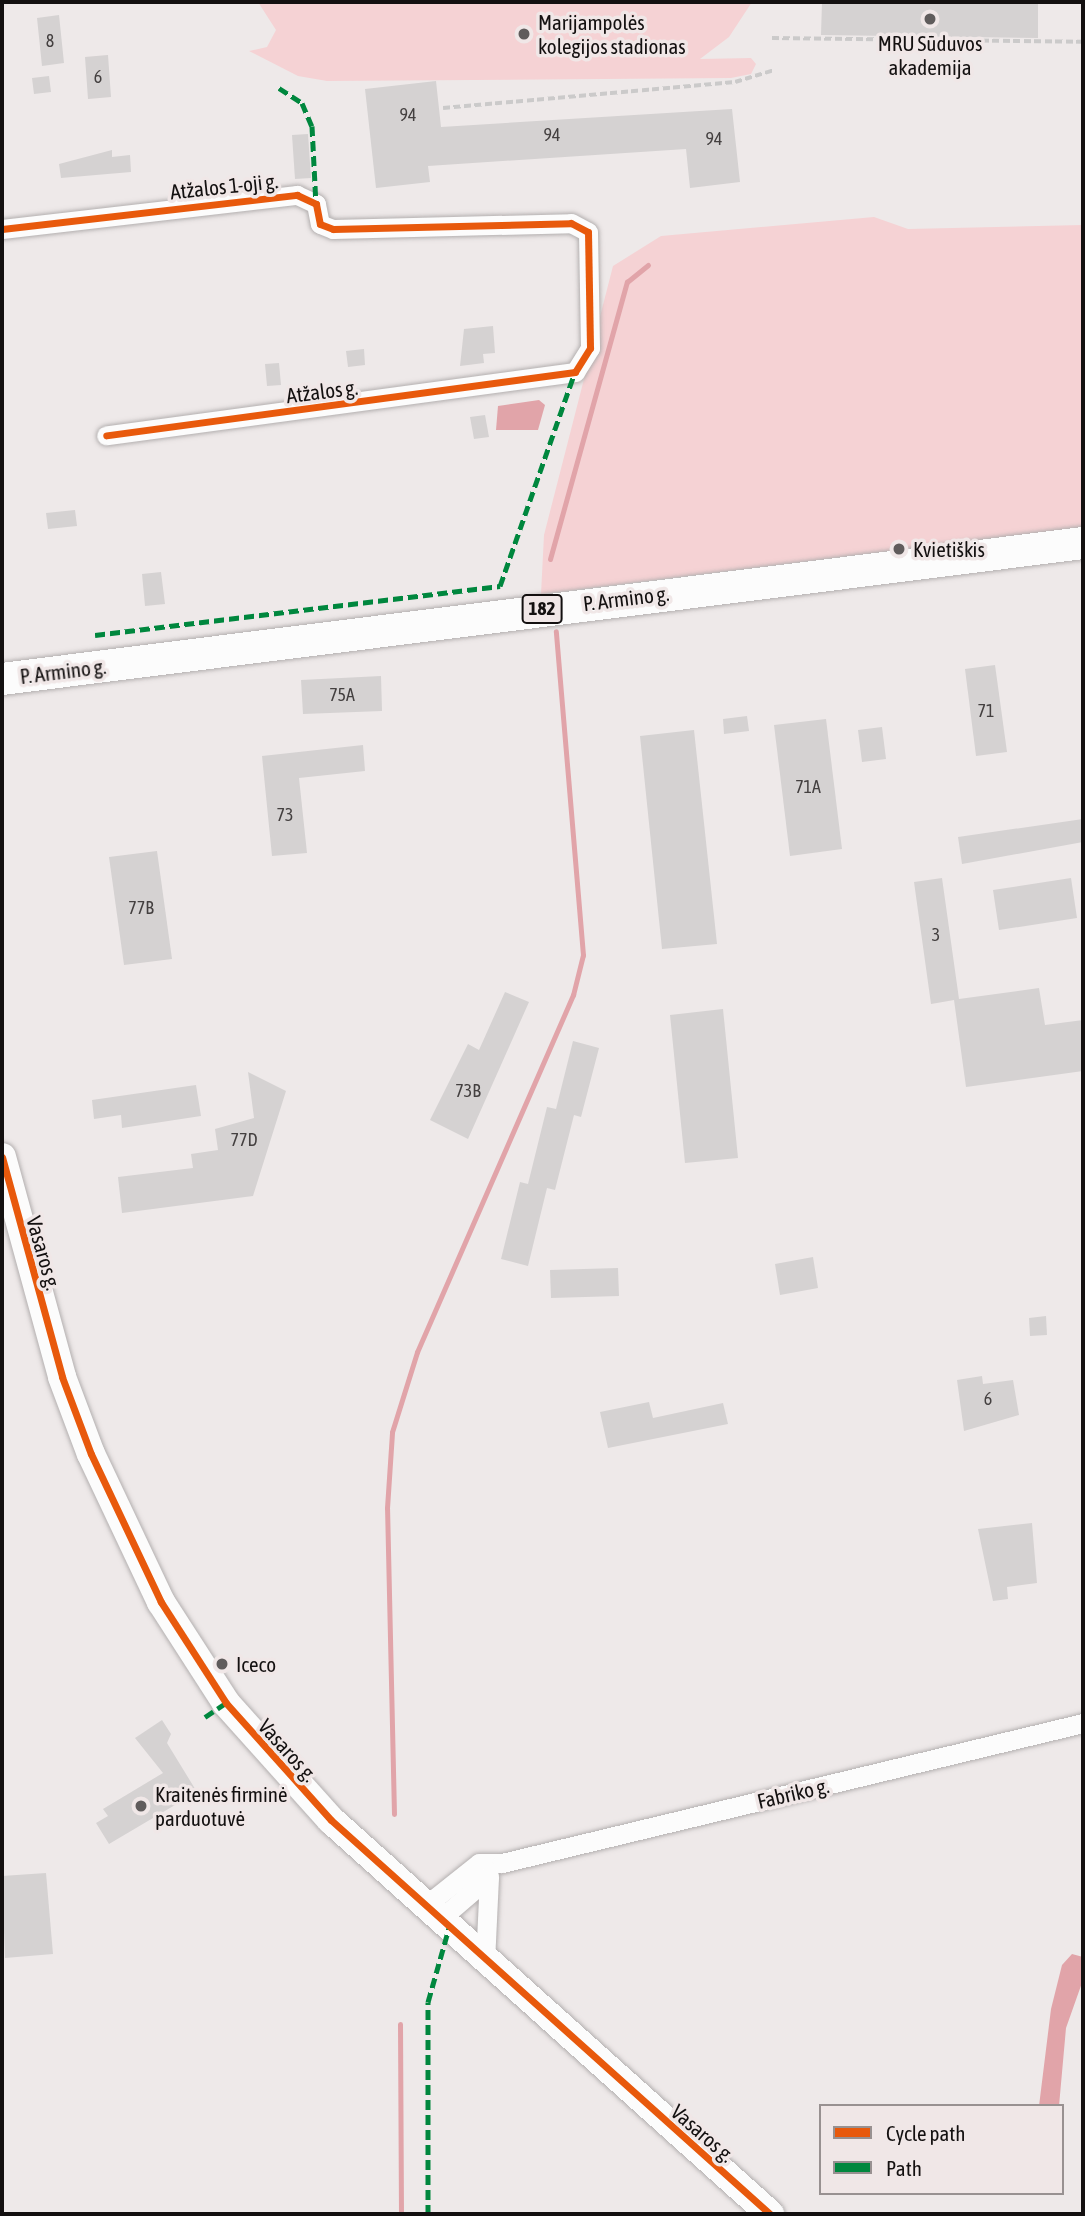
<!DOCTYPE html>
<html>
<head>
<meta charset="utf-8">
<style>
	body { margin:0 }
	#map { position:relative; width:1085px; height:2216px; overflow:hidden; background:#eee9e9; font-family:"Asap Condensed",sans-serif }
	div>[style] { position:absolute }
	.green>* { inset:0; background:#f5d2d4 }
	.water>* { inset:0; background:#e1a4a9 }
	.stream>* { height:5px; margin:-2.5px; padding:0 2.5px; transform-origin:2.5px; border-radius:2.5px; background:#e1a4a9 }
	.building>* { inset:0; background:#d5d2d2 }
	.path>* { height:3.5px; margin-top:-1.75px; transform-origin:0; background:repeating-linear-gradient(90deg,#cbcaca 0 7px,transparent 0 10.5px) }
	.roads { filter:drop-shadow(0 0 2px #b3afaf) drop-shadow(0 0 2px #b3afaf) }
	.street>* { height:19px; margin:-9.5px; padding:0 9.5px; transform-origin:9.5px; border-radius:9.5px; background:#fcfcfc }
	.secondary>* { height:28px; margin:-14px; padding:0 14px; transform-origin:14px; border-radius:14px; background:#fcfcfc }
	.primary>* { height:32px; margin:-16px; padding:0 16px; transform-origin:16px; border-radius:16px; background:#fcfcfc }
	.quiet>* { height:5px; margin-top:-2.5px; transform-origin:0; background:repeating-linear-gradient(90deg,#00873e 0 10px,transparent 0 15px) }
	.cycleway>* { height:7px; margin:-3.5px; padding:0 3.5px; transform-origin:3.5px; border-radius:3.5px; background:#e8590c }
	.dots>* { width:19px; height:19px; translate:-50% -50%; box-sizing:border-box; border:4px solid #f0e7e7; border-radius:50% }
	span { translate:-50% -50%; white-space:nowrap; text-align:center; line-height:1.15; -webkit-text-stroke:7px #f0e7e7; paint-order:stroke }
	.number-label { font-size:18px; color:#444040 }
	.number-label span { -webkit-text-stroke-width:0 }
	.shield-label span { padding:2px 5px; background:#f0e7e7; border:2px solid; border-radius:5px; -webkit-text-stroke-width:0 }
	.shield-label { font-size:19px; color:#131010; font-weight:700 }
	.poi-label { font-size:21px; color:#131010 }
	.left { translate:0 -50%; text-align:left }
	.street-label { font-size:21px; color:#131010 }
	.frame { position:absolute; inset:0; border:4px solid #131010; pointer-events:none }
	.legend { position:absolute; left:819px; top:2104px; width:245px; height:91px; box-sizing:border-box; background:#f0e7e7; border:2px solid #989191; margin:0; padding:9px 12px; list-style:none; font-size:21px; color:#131010 }
	.legend li { display:flex; align-items:center; gap:14px; height:35px }
	.legend b { width:35px; border:2px solid #989191 }
</style>
</head>
<body>
<div id="map">
	<div class="green">
		<i style="clip-path:polygon(258px 2px,752px 2px,729px 37px,700px 59px,751px 58px,756px 64px,751px 74px,731px 78px,327px 81px,298px 76px,249px 51px,267px 47px,276px 30px)"></i>
		<i style="clip-path:polygon(874px 217px,908px 229px,1083px 225px,1083px 527px,541px 594px,544px 535px,613px 266px,661px 236px)"></i>
	</div>
	<div class="water">
		<i style="clip-path:polygon(539px 400px,545px 405px,538px 430px,496px 430px,498px 406px)"></i>
		<i style="clip-path:polygon(1072px 1954px,1083px 1957px,1083px 1980px,1066px 2028px,1059px 2106px,1039px 2106px,1051px 2009px,1062px 1965px)"></i>
	</div>
	<div class="stream">
		<i style="left:550px;top:559px;width:288px;rotate:-74.5deg"></i>
		<i style="left:627px;top:282px;width:27px;rotate:-39deg"></i>
		<i style="left:394px;top:1814px;width:306px;rotate:-91.3deg"></i>
		<i style="left:387px;top:1508px;width:76px;rotate:-86.2deg"></i>
		<i style="left:392px;top:1432px;width:84px;rotate:-72.6deg"></i>
		<i style="left:417px;top:1352px;width:390px;rotate:-66.4deg"></i>
		<i style="left:573px;top:995px;width:41px;rotate:-76deg"></i>
		<i style="left:583px;top:955px;width:325px;rotate:-94.8deg"></i>
		<i style="left:400px;top:2024px;width:190px;rotate:89.7deg"></i>
	</div>
	<div class="building">
		<i style="clip-path:polygon(822px 2px,1038px 2px,1038px 38px,821px 35px)"></i>
		<i style="clip-path:polygon(59px 15px,64px 63px,42px 66px,37px 18px)"></i>
		<i style="clip-path:polygon(108px 55px,111px 97px,88px 99px,85px 57px)"></i>
		<i style="clip-path:polygon(49px 76px,51px 92px,34px 94px,32px 78px)"></i>
		<i style="clip-path:polygon(436px 81px,441px 127px,732px 109px,740px 182px,690px 188px,686px 149px,428px 166px,430px 182px,376px 188px,365px 89px)"></i>
		<i style="clip-path:polygon(308px 134px,311px 178px,295px 179px,292px 135px)"></i>
		<i style="clip-path:polygon(112px 150px,112px 157px,130px 155px,131px 172px,61px 178px,59px 164px)"></i>
		<i style="clip-path:polygon(493px 326px,495px 353px,483px 354px,484px 363px,460px 366px,464px 329px)"></i>
		<i style="clip-path:polygon(364px 349px,365px 365px,348px 367px,346px 351px)"></i>
		<i style="clip-path:polygon(279px 363px,281px 385px,267px 386px,265px 364px)"></i>
		<i style="clip-path:polygon(485px 415px,489px 437px,474px 439px,470px 417px)"></i>
		<i style="clip-path:polygon(75px 510px,77px 526px,48px 529px,46px 513px)"></i>
		<i style="clip-path:polygon(161px 572px,165px 604px,145px 606px,142px 574px)"></i>
		<i style="clip-path:polygon(995px 665px,1007px 752px,976px 756px,965px 669px)"></i>
		<i style="clip-path:polygon(381px 676px,382px 711px,303px 714px,301px 680px)"></i>
		<i style="clip-path:polygon(747px 716px,749px 731px,724px 734px,723px 719px)"></i>
		<i style="clip-path:polygon(826px 719px,842px 849px,790px 856px,774px 725px)"></i>
		<i style="clip-path:polygon(882px 727px,886px 759px,862px 762px,858px 730px)"></i>
		<i style="clip-path:polygon(694px 730px,717px 944px,662px 949px,640px 736px)"></i>
		<i style="clip-path:polygon(363px 745px,365px 771px,299px 778px,307px 853px,272px 856px,262px 756px)"></i>
		<i style="clip-path:polygon(1083px 819px,1083px 842px,962px 864px,958px 837px)"></i>
		<i style="clip-path:polygon(157px 851px,172px 959px,124px 965px,109px 857px)"></i>
		<i style="clip-path:polygon(942px 878px,959px 999px,1039px 988px,1045px 1025px,1083px 1020px,1083px 1071px,966px 1087px,954px 1000px,931px 1004px,914px 882px)"></i>
		<i style="clip-path:polygon(1071px 878px,1077px 918px,999px 930px,993px 890px)"></i>
		<i style="clip-path:polygon(505px 992px,529px 1002px,468px 1139px,430px 1120px,468px 1044px,479px 1050px)"></i>
		<i style="clip-path:polygon(723px 1009px,738px 1158px,685px 1163px,670px 1015px)"></i>
		<i style="clip-path:polygon(573px 1041px,599px 1048px,581px 1117px,574px 1115px,555px 1190px,547px 1188px,528px 1266px,501px 1259px,520px 1182px,528px 1184px,547px 1107px,556px 1109px)"></i>
		<i style="clip-path:polygon(248px 1072px,286px 1091px,253px 1196px,122px 1213px,118px 1177px,193px 1168px,191px 1154px,218px 1150px,215px 1129px,254px 1118px)"></i>
		<i style="clip-path:polygon(196px 1085px,201px 1116px,122px 1128px,121px 1115px,94px 1119px,92px 1100px)"></i>
		<i style="clip-path:polygon(813px 1257px,818px 1288px,780px 1295px,775px 1264px)"></i>
		<i style="clip-path:polygon(618px 1268px,619px 1296px,551px 1298px,550px 1270px)"></i>
		<i style="clip-path:polygon(1046px 1316px,1047px 1335px,1030px 1336px,1029px 1318px)"></i>
		<i style="clip-path:polygon(982px 1376px,983px 1384px,1013px 1380px,1019px 1415px,964px 1431px,957px 1380px)"></i>
		<i style="clip-path:polygon(649px 1402px,653px 1418px,723px 1403px,728px 1424px,608px 1448px,600px 1412px)"></i>
		<i style="clip-path:polygon(1032px 1523px,1037px 1583px,1007px 1587px,1008px 1599px,993px 1601px,978px 1529px)"></i>
		<i style="clip-path:polygon(162px 1720px,171px 1734px,167px 1743px,197px 1792px,109px 1844px,96px 1823px,108px 1816px,103px 1809px,163px 1773px,135px 1738px)"></i>
		<i style="clip-path:polygon(46px 1873px,53px 1954px,5px 1958px,2px 1876px)"></i>
	</div>
	<div class="path">
		<i style="left:772px;top:38px;width:311px;rotate:0.7deg"></i>
		<i style="left:443px;top:108px;width:293px;rotate:-5.1deg"></i>
		<i style="left:735px;top:82px;width:39px;rotate:-17deg"></i>
	</div>
	<div class="roads">
		<div class="street">
			<i style="left:2px;top:229px;width:297px;rotate:-6.6deg"></i>
			<i style="left:297px;top:195px;width:21px;rotate:25deg"></i>
			<i style="left:316px;top:204px;width:20px;rotate:79deg"></i>
			<i style="left:320px;top:224px;width:14px;rotate:21deg"></i>
			<i style="left:333px;top:229px;width:238px;rotate:-1.4deg"></i>
			<i style="left:571px;top:223px;width:19px;rotate:28deg"></i>
			<i style="left:588px;top:232px;width:116px;rotate:89deg"></i>
			<i style="left:590px;top:348px;width:28px;rotate:122deg"></i>
			<i style="left:575px;top:372px;width:473px;rotate:172.3deg"></i>
			<i style="left:425px;top:1906px;width:69px;rotate:-38.5deg"></i>
			<i style="left:479px;top:1863px;width:23px"></i>
			<i style="left:502px;top:1863px;width:598px;rotate:-13.55deg"></i>
			<i style="left:439px;top:1920px;width:66px;rotate:-40.7deg"></i>
			<i style="left:485px;top:1962px;width:86px;rotate:-87.3deg"></i>
		</div>
		<div class="secondary">
			<i style="left:2px;top:1157px;width:228px;rotate:74.7deg"></i>
			<i style="left:62px;top:1377px;width:82px;rotate:69.4deg"></i>
			<i style="left:91px;top:1454px;width:164px;rotate:64.7deg"></i>
			<i style="left:161px;top:1602px;width:120px;rotate:57.2deg"></i>
			<i style="left:226px;top:1703px;width:157px;rotate:48.1deg"></i>
			<i style="left:331px;top:1820px;width:590px;rotate:41.91deg"></i>
		</div>
		<div class="primary">
			<i style="left:2px;top:679px;width:1090px;rotate:-7.17deg"></i>
		</div>
	</div>
	<div class="quiet">
		<i style="left:279px;top:88px;width:27px;rotate:33deg"></i>
		<i style="left:302px;top:103px;width:25px;rotate:67deg"></i>
		<i style="left:312px;top:126px;width:78px;rotate:87.1deg"></i>
		<i style="left:95px;top:635px;width:408px;rotate:-6.9deg"></i>
		<i style="left:500px;top:586px;width:227px;rotate:-70.7deg"></i>
		<i style="left:205px;top:1717px;width:25px;rotate:-34deg"></i>
		<i style="left:428px;top:2214px;width:212px;rotate:-90deg"></i>
		<i style="left:428px;top:2002px;width:77px;rotate:-74.2deg"></i>
	</div>
	<div class="cycleway">
		<i style="left:2px;top:229px;width:297px;rotate:-6.6deg"></i>
		<i style="left:297px;top:195px;width:21px;rotate:25deg"></i>
		<i style="left:316px;top:204px;width:20px;rotate:79deg"></i>
		<i style="left:320px;top:224px;width:14px;rotate:21deg"></i>
		<i style="left:333px;top:229px;width:238px;rotate:-1.4deg"></i>
		<i style="left:571px;top:223px;width:19px;rotate:28deg"></i>
		<i style="left:588px;top:232px;width:116px;rotate:89deg"></i>
		<i style="left:590px;top:348px;width:28px;rotate:122deg"></i>
		<i style="left:575px;top:372px;width:473px;rotate:172.3deg"></i>
		<i style="left:2px;top:1157px;width:228px;rotate:74.7deg"></i>
		<i style="left:62px;top:1377px;width:82px;rotate:69.4deg"></i>
		<i style="left:91px;top:1454px;width:164px;rotate:64.7deg"></i>
		<i style="left:161px;top:1602px;width:120px;rotate:57.2deg"></i>
		<i style="left:226px;top:1703px;width:157px;rotate:48.1deg"></i>
		<i style="left:331px;top:1820px;width:590px;rotate:41.91deg"></i>
	</div>
	<div class="dots">
		<i style="left:930px;top:19px;background:#605c5c"></i>
		<i style="left:524px;top:34px;background:#605c5c"></i>
		<i style="left:899px;top:549px;background:#605c5c"></i>
		<i style="left:222px;top:1664px;background:#605c5c"></i>
		<i style="left:141px;top:1806px;background:#605c5c"></i>
	</div>
	<div class="number-label">
		<span style="left:50px;top:41px">8</span>
		<span style="left:98px;top:77px">6</span>
		<span style="left:408px;top:115px">94</span>
		<span style="left:552px;top:135px">94</span>
		<span style="left:714px;top:139px">94</span>
		<span style="left:342px;top:695px">75A</span>
		<span style="left:986px;top:711px">71</span>
		<span style="left:808px;top:787px">71A</span>
		<span style="left:285px;top:815px">73</span>
		<span style="left:141px;top:908px">77B</span>
		<span style="left:936px;top:935px">3</span>
		<span style="left:468px;top:1091px">73B</span>
		<span style="left:244px;top:1140px">77D</span>
		<span style="left:988px;top:1399px">6</span>
	</div>
	<div class="shield-label">
		<span style="left:542px;top:609px">182</span>
	</div>
	<div class="poi-label">
		<span class="left" style="left:538px;top:34px">Marijampolės<br>kolegijos stadionas</span>
		<span style="left:930px;top:55px">MRU Sūduvos<br>akademija</span>
		<span class="left" style="left:913px;top:549px">Kvietiškis</span>
		<span class="left" style="left:236px;top:1664px">Iceco</span>
		<span class="left" style="left:155px;top:1806px">Kraitenės firminė<br>parduotuvė</span>
	</div>
	<div class="street-label">
		<span style="left:224px;top:186px;rotate:-6deg">Atžalos 1-oji g.</span>
		<span style="left:322px;top:391px;rotate:-7deg">Atžalos g.</span>
		<span style="left:626px;top:598px;rotate:-7deg">P. Armino g.</span>
		<span style="left:63px;top:671px;rotate:-7deg">P. Armino g.</span>
		<span style="left:44px;top:1253px;rotate:74deg">Vasaros g.</span>
		<span style="left:288px;top:1750px;rotate:48deg">Vasaros g.</span>
		<span style="left:793px;top:1793px;rotate:-13deg">Fabriko g.</span>
		<span style="left:703px;top:2133px;rotate:41deg">Vasaros g.</span>
	</div>
	<div class="frame"></div>
	<ul class="legend">
	<li><b style="height:9px;background:#e8590c"></b>Cycle path</li>
	<li><b style="height:9px;background:#00873e"></b>Path</li>
	</ul>
</div>
</body>
</html>
